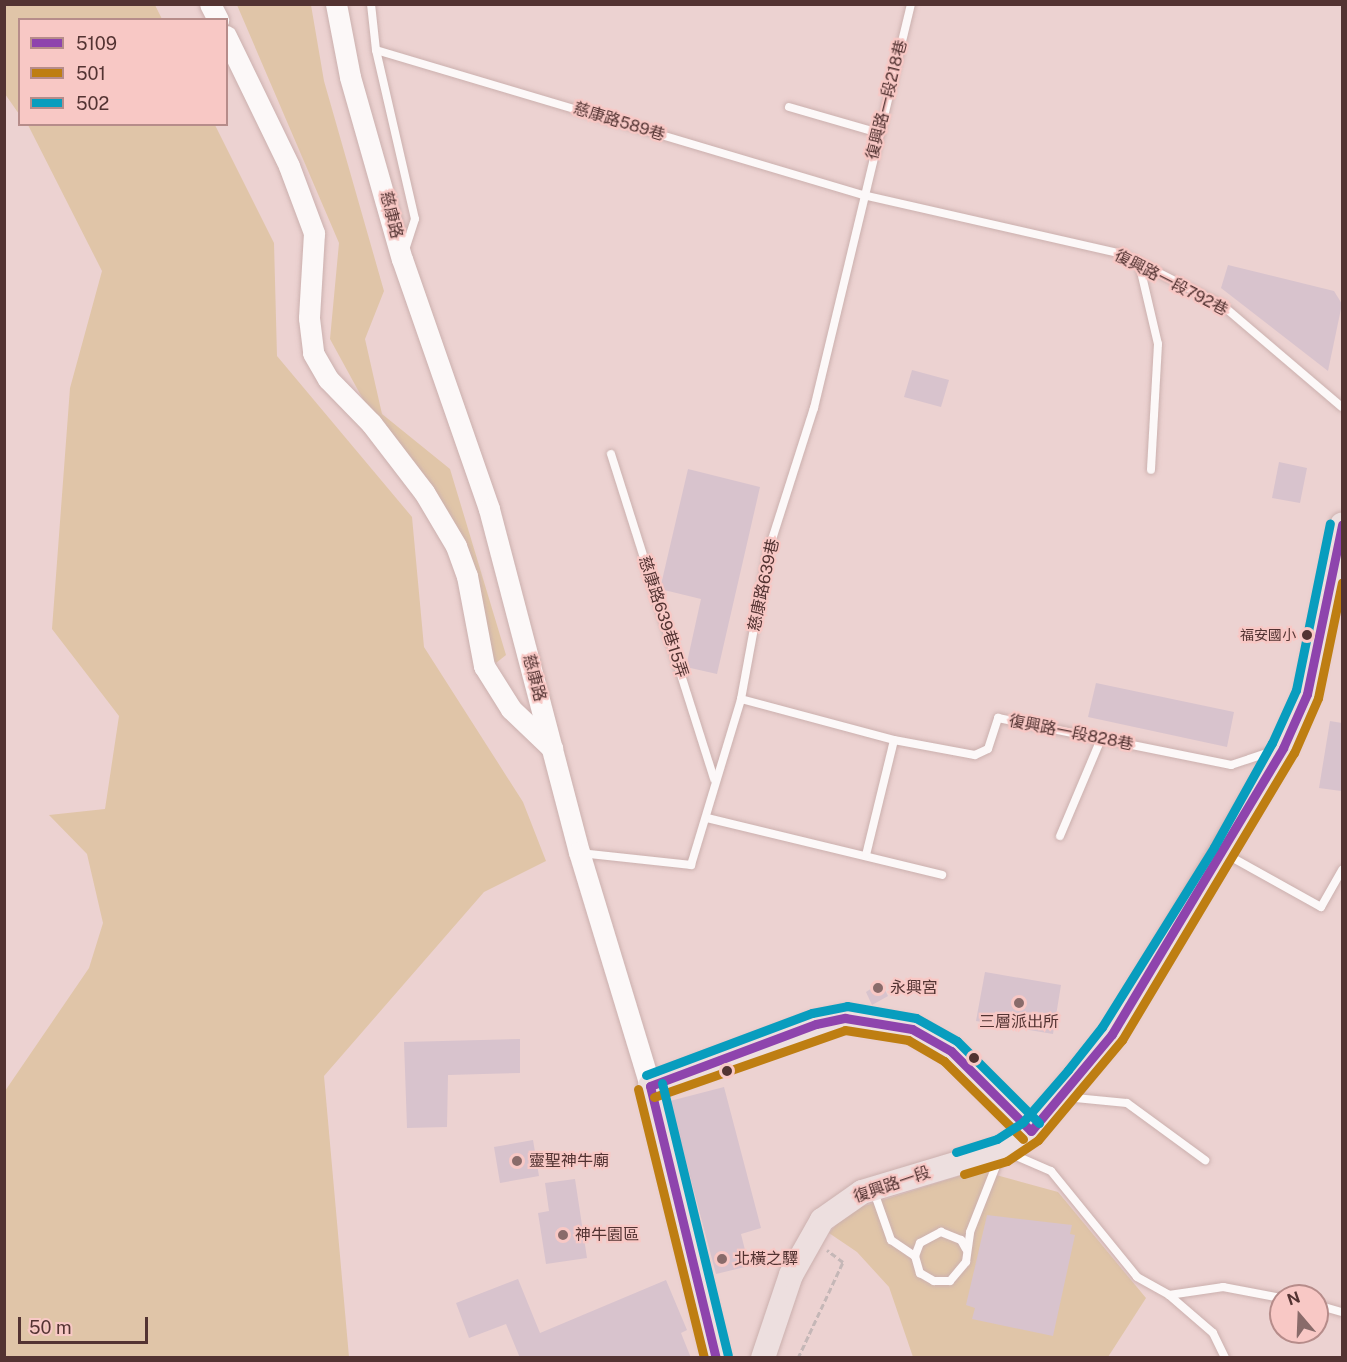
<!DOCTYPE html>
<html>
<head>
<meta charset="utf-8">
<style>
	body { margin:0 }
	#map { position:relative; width:1347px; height:1362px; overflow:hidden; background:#ecd2d1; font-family:"Public Sans","Noto Sans TC",sans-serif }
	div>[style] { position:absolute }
	.green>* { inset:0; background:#e0c5a8 }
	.building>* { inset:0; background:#d8c3cd }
	.path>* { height:3px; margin-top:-1.5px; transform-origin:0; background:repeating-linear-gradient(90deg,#c5b7b7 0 6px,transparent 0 9px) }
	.roads { filter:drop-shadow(0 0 2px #cbb0ae) drop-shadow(0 0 2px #cbb0ae) }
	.lane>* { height:8px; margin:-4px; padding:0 4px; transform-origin:4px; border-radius:4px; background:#fcf8f8 }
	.secondary>* { height:21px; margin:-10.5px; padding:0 10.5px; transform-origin:10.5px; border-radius:10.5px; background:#fcf8f8 }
	.primary>* { height:24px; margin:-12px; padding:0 12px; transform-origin:12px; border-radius:12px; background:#eddfdf }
	.bus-1>* { height:9px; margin:-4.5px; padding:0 4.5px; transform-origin:4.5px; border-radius:4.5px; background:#8e44ad }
	.bus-2>* { height:9px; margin:-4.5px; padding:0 4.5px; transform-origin:4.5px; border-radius:4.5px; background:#be7e12 }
	.bus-3>* { height:9px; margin:-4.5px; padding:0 4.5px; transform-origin:4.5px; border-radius:4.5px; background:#089dbe }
	.dots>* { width:16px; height:16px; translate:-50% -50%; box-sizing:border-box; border:3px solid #f8c8c5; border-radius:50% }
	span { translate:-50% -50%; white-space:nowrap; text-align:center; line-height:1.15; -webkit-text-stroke:4.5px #f8c8c5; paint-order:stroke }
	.bus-label { font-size:14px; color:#533332 }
	.right { translate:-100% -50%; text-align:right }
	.street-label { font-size:16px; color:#533332 }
	.poi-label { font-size:16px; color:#533332 }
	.left { translate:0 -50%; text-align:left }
	.frame { position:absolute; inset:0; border:6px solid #533332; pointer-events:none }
	.legend { position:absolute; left:18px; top:18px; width:210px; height:108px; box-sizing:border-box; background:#f8c8c5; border:2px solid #b68c8a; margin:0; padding:8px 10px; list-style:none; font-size:18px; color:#533332 }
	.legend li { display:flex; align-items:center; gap:12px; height:30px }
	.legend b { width:30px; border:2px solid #b68c8a }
	.north { position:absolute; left:1269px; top:1284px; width:60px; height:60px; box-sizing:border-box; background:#f8c8c5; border:2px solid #b68c8a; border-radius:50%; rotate:341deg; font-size:16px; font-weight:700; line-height:24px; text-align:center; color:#533332 }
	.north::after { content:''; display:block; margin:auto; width:21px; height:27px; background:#896b6a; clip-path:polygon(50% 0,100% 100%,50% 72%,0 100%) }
	.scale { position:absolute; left:18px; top:1317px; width:130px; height:27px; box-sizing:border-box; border:3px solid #533332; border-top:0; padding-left:8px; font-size:18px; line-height:21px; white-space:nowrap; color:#533332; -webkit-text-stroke:4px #f8c8c5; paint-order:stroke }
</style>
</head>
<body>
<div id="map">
	<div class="green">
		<i style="clip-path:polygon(5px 4px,155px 5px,162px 19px,20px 20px,19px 114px,5px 94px)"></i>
		<i style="clip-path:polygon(237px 5px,311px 5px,324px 81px,384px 291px,365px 339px,382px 414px,450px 469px,506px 655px,496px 663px,484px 641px,470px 564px,376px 423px,330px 339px,339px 243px)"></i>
		<i style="clip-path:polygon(28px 125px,215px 125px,274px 243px,277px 356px,412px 517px,424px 647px,523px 802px,546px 861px,484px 892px,324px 1076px,349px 1357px,5px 1357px,5px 1091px,89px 968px,103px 923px,87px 854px,49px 815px,105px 809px,119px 716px,52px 629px,70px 388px,102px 271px)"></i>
		<i style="clip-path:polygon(978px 1170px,1058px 1192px,1146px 1298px,1108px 1357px,913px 1357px,889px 1287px,857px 1252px,829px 1233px,848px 1211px)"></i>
	</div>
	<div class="building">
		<i style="clip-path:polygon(1228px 265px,1334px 291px,1342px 304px,1328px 371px,1221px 288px)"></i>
		<i style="clip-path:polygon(912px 370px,949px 380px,941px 407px,904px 397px)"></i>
		<i style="clip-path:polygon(1279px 462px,1307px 468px,1300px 503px,1272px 498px)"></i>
		<i style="clip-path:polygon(688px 469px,760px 487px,717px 674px,686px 667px,701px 599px,660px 589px)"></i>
		<i style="clip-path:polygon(1096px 683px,1234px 712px,1227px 747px,1088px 717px)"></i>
		<i style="clip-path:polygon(1330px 721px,1342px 723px,1341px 791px,1319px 788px)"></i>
		<i style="clip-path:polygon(985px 972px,1061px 985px,1053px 1034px,976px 1021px)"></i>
		<i style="clip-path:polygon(881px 982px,888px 996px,872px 1005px,866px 992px)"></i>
		<i style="clip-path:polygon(520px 1039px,520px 1073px,448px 1075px,447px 1127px,407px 1128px,404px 1042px)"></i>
		<i style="clip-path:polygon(724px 1087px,761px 1228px,741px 1234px,749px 1266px,716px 1274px,670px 1101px)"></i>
		<i style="clip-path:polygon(533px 1140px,539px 1176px,500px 1183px,494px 1147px)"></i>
		<i style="clip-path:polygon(575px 1179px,587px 1258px,546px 1264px,538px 1213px,549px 1211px,545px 1183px)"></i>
		<i style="clip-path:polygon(987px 1215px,1072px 1225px,1070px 1234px,1075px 1235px,1053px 1336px,972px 1319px,975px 1308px,966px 1305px)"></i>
		<i style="clip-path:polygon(518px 1279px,540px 1333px,666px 1280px,687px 1330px,681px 1333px,691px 1358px,520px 1358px,506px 1324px,469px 1338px,456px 1303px)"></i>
	</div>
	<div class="path">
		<i style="left:798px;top:1358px;width:106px;rotate:-64.9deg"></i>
		<i style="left:843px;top:1262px;width:20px;rotate:-143deg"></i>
	</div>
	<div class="roads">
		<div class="lane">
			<i style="left:371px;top:4px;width:46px;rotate:83.8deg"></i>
			<i style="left:376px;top:50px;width:173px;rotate:77deg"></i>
			<i style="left:415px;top:219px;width:32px;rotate:108deg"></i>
			<i style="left:376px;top:50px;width:508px;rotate:16.58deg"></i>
			<i style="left:863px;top:195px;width:266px;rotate:12.8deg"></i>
			<i style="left:1122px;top:254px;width:112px;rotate:27deg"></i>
			<i style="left:1222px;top:305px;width:157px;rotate:40.4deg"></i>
			<i style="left:789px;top:107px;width:94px;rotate:16.1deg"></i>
			<i style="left:1139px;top:263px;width:83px;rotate:76.8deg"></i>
			<i style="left:1158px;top:344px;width:126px;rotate:93.2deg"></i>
			<i style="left:611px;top:454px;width:341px;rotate:72.4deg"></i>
			<i style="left:741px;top:699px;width:158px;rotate:15deg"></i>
			<i style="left:894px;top:740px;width:82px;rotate:10.5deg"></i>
			<i style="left:975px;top:755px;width:14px;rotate:-25deg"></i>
			<i style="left:988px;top:749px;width:33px;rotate:-72deg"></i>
			<i style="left:998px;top:718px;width:238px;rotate:11.4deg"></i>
			<i style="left:1231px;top:765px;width:44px;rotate:-18.4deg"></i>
			<i style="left:707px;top:818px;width:242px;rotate:13.6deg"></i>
			<i style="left:1060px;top:836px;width:105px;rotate:-67.1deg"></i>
			<i style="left:580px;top:853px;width:112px;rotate:6.2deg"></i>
			<i style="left:691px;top:865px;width:173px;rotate:-73.2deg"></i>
			<i style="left:741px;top:699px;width:149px;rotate:-79.6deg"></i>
			<i style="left:768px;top:552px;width:151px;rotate:-72.3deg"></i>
			<i style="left:814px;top:408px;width:415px;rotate:-76.5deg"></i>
			<i style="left:1224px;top:853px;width:111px;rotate:29.1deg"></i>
			<i style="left:1321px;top:907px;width:43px;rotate:-60.4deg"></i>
			<i style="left:866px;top:855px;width:118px;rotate:-76.3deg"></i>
			<i style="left:1065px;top:1097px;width:62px;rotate:5.5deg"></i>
			<i style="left:1127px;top:1103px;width:97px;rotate:36.2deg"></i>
			<i style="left:1007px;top:1152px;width:48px;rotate:23.4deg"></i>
			<i style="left:1051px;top:1171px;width:136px;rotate:50.9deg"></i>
			<i style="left:1137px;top:1277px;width:37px;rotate:29deg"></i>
			<i style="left:1169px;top:1295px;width:55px;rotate:-8.4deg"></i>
			<i style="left:1223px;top:1287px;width:59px;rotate:10.7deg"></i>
			<i style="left:874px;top:1192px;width:51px;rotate:70.5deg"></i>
			<i style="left:891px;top:1240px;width:29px;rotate:34deg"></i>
			<i style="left:915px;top:1256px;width:18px;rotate:74deg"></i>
			<i style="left:920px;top:1273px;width:16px;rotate:30deg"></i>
			<i style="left:934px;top:1281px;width:16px"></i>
			<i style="left:950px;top:1281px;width:25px;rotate:-50deg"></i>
			<i style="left:966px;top:1262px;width:30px;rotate:-82deg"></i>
			<i style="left:970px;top:1232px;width:82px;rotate:-68.5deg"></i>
			<i style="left:915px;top:1256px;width:14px;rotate:-69deg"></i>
			<i style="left:920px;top:1243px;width:24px;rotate:-28deg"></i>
			<i style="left:941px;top:1232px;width:22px;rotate:22deg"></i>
			<i style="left:961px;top:1240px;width:10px;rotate:61deg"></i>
			<i style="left:1169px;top:1295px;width:58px;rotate:40.8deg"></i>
			<i style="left:1213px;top:1333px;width:28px;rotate:64deg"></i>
			<i style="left:1317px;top:1305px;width:26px;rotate:16deg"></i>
		</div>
		<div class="secondary">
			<i style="left:210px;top:4px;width:18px;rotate:63deg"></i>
			<i style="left:336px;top:4px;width:74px;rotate:79.1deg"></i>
			<i style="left:350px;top:77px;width:189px;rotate:74.1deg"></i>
			<i style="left:402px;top:259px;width:265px;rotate:70.8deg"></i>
			<i style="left:489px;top:509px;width:355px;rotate:75.3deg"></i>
			<i style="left:579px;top:852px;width:245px;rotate:73.1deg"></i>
			<i style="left:226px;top:36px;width:144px;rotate:64.1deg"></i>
			<i style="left:289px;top:166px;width:72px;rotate:69.5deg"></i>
			<i style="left:314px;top:233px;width:85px;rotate:93.4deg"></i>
			<i style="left:309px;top:318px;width:35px;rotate:83deg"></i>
			<i style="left:313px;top:353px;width:30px;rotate:60deg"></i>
			<i style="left:328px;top:379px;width:62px;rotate:45.7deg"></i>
			<i style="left:371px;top:423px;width:87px;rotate:52.5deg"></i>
			<i style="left:424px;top:492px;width:63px;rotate:59.3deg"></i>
			<i style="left:456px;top:546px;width:32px;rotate:70deg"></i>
			<i style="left:467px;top:576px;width:92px;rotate:79.3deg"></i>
			<i style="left:484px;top:666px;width:51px;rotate:57.9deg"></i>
			<i style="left:511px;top:709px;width:57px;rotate:43.6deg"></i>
		</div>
		<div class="primary">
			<i style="left:716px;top:1358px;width:280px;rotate:-103.6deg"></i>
			<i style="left:650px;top:1086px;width:177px;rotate:-20.5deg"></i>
			<i style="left:816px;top:1024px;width:30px;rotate:-12deg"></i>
			<i style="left:845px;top:1018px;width:68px;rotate:9.3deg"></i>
			<i style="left:912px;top:1029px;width:45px;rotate:29.4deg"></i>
			<i style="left:951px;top:1051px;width:113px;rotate:45deg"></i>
			<i style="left:763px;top:1358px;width:88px;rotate:-71.4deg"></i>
			<i style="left:791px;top:1275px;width:63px;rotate:-60.6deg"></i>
			<i style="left:822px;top:1220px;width:49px;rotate:-35deg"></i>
			<i style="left:862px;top:1192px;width:146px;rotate:-16.7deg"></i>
			<i style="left:1002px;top:1150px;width:35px;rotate:-33deg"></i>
			<i style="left:1031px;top:1131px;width:126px;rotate:-50.1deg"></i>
			<i style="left:1112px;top:1034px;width:333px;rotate:-59.1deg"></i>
			<i style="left:1283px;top:748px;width:59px;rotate:-66deg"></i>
			<i style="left:1307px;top:694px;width:173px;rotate:-78.3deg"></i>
		</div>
	</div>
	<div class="bus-1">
		<i style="left:650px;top:1086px;width:177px;rotate:-20.5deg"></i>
		<i style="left:816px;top:1024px;width:30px;rotate:-12deg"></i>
		<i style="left:845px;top:1018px;width:68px;rotate:9.3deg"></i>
		<i style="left:912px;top:1029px;width:45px;rotate:29.4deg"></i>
		<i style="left:951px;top:1051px;width:113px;rotate:45deg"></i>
		<i style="left:650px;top:1086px;width:280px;rotate:76.4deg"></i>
		<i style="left:1031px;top:1131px;width:126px;rotate:-50.1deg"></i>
		<i style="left:1112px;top:1034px;width:333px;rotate:-59.1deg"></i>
		<i style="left:1283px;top:748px;width:59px;rotate:-66deg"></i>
		<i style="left:1307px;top:694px;width:173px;rotate:-78.3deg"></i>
	</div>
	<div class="bus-2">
		<i style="left:638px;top:1089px;width:277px;rotate:76.2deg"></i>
		<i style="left:654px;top:1097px;width:202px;rotate:-19.3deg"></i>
		<i style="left:845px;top:1030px;width:64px;rotate:9deg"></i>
		<i style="left:908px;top:1040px;width:42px;rotate:30.3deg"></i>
		<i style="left:944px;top:1061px;width:111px;rotate:44.6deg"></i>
		<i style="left:964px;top:1174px;width:45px;rotate:-16.8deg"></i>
		<i style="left:1007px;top:1161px;width:37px;rotate:-34deg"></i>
		<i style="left:1038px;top:1140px;width:131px;rotate:-50deg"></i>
		<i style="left:1122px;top:1040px;width:335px;rotate:-59.1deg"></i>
		<i style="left:1294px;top:753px;width:60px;rotate:-66.4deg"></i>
		<i style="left:1318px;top:698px;width:118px;rotate:-78.3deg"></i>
	</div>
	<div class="bus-3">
		<i style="left:646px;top:1075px;width:177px;rotate:-20.5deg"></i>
		<i style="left:812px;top:1013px;width:36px;rotate:-11deg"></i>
		<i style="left:847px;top:1006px;width:70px;rotate:9.9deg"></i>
		<i style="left:916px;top:1018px;width:47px;rotate:29.3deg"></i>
		<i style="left:957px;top:1041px;width:116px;rotate:45deg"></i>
		<i style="left:662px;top:1083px;width:280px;rotate:76.4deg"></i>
		<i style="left:956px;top:1152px;width:43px;rotate:-17.6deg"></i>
		<i style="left:997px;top:1139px;width:31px;rotate:-33deg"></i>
		<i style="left:1023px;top:1122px;width:69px;rotate:-49.1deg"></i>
		<i style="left:1068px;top:1070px;width:55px;rotate:-51.7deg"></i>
		<i style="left:1102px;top:1027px;width:212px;rotate:-58.1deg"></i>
		<i style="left:1214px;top:847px;width:119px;rotate:-60.9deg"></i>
		<i style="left:1272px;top:743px;width:58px;rotate:-65.6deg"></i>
		<i style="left:1296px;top:690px;width:170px;rotate:-78.5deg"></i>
	</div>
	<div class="dots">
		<i style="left:1307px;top:635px;background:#533332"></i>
		<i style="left:878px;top:988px;background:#896b6a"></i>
		<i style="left:1019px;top:1003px;background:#896b6a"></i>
		<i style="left:974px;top:1058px;background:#533332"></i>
		<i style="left:727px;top:1071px;background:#533332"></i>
		<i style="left:517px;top:1161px;background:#896b6a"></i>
		<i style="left:563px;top:1235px;background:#896b6a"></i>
		<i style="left:722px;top:1259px;background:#896b6a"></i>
	</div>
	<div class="bus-label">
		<span class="right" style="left:1296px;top:635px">福安國小</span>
	</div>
	<div class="street-label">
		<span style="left:887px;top:100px;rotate:-76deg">復興路一段218巷</span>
		<span style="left:619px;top:122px;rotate:17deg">慈康路589巷</span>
		<span style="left:391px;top:215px;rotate:76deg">慈康路</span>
		<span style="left:1171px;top:283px;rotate:27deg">復興路一段792巷</span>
		<span style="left:764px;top:585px;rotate:-78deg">慈康路639巷</span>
		<span style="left:663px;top:617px;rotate:72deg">慈康路639巷15弄</span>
		<span style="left:534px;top:678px;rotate:75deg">慈康路</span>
		<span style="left:1071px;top:733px;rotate:11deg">復興路一段828巷</span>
		<span style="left:892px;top:1185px;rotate:-19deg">復興路一段</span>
	</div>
	<div class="poi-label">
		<span class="left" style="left:890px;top:988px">永興宮</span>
		<span style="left:1019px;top:1022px">三層派出所</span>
		<span class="left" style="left:529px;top:1161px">靈聖神牛廟</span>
		<span class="left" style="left:575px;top:1235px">神牛園區</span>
		<span class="left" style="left:734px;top:1259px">北橫之驛</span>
	</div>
	<div class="frame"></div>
	<ul class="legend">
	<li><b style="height:8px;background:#8e44ad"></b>5109</li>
	<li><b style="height:8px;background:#be7e12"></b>501</li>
	<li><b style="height:8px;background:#089dbe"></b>502</li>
	</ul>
	<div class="north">N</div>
	<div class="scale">50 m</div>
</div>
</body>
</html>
